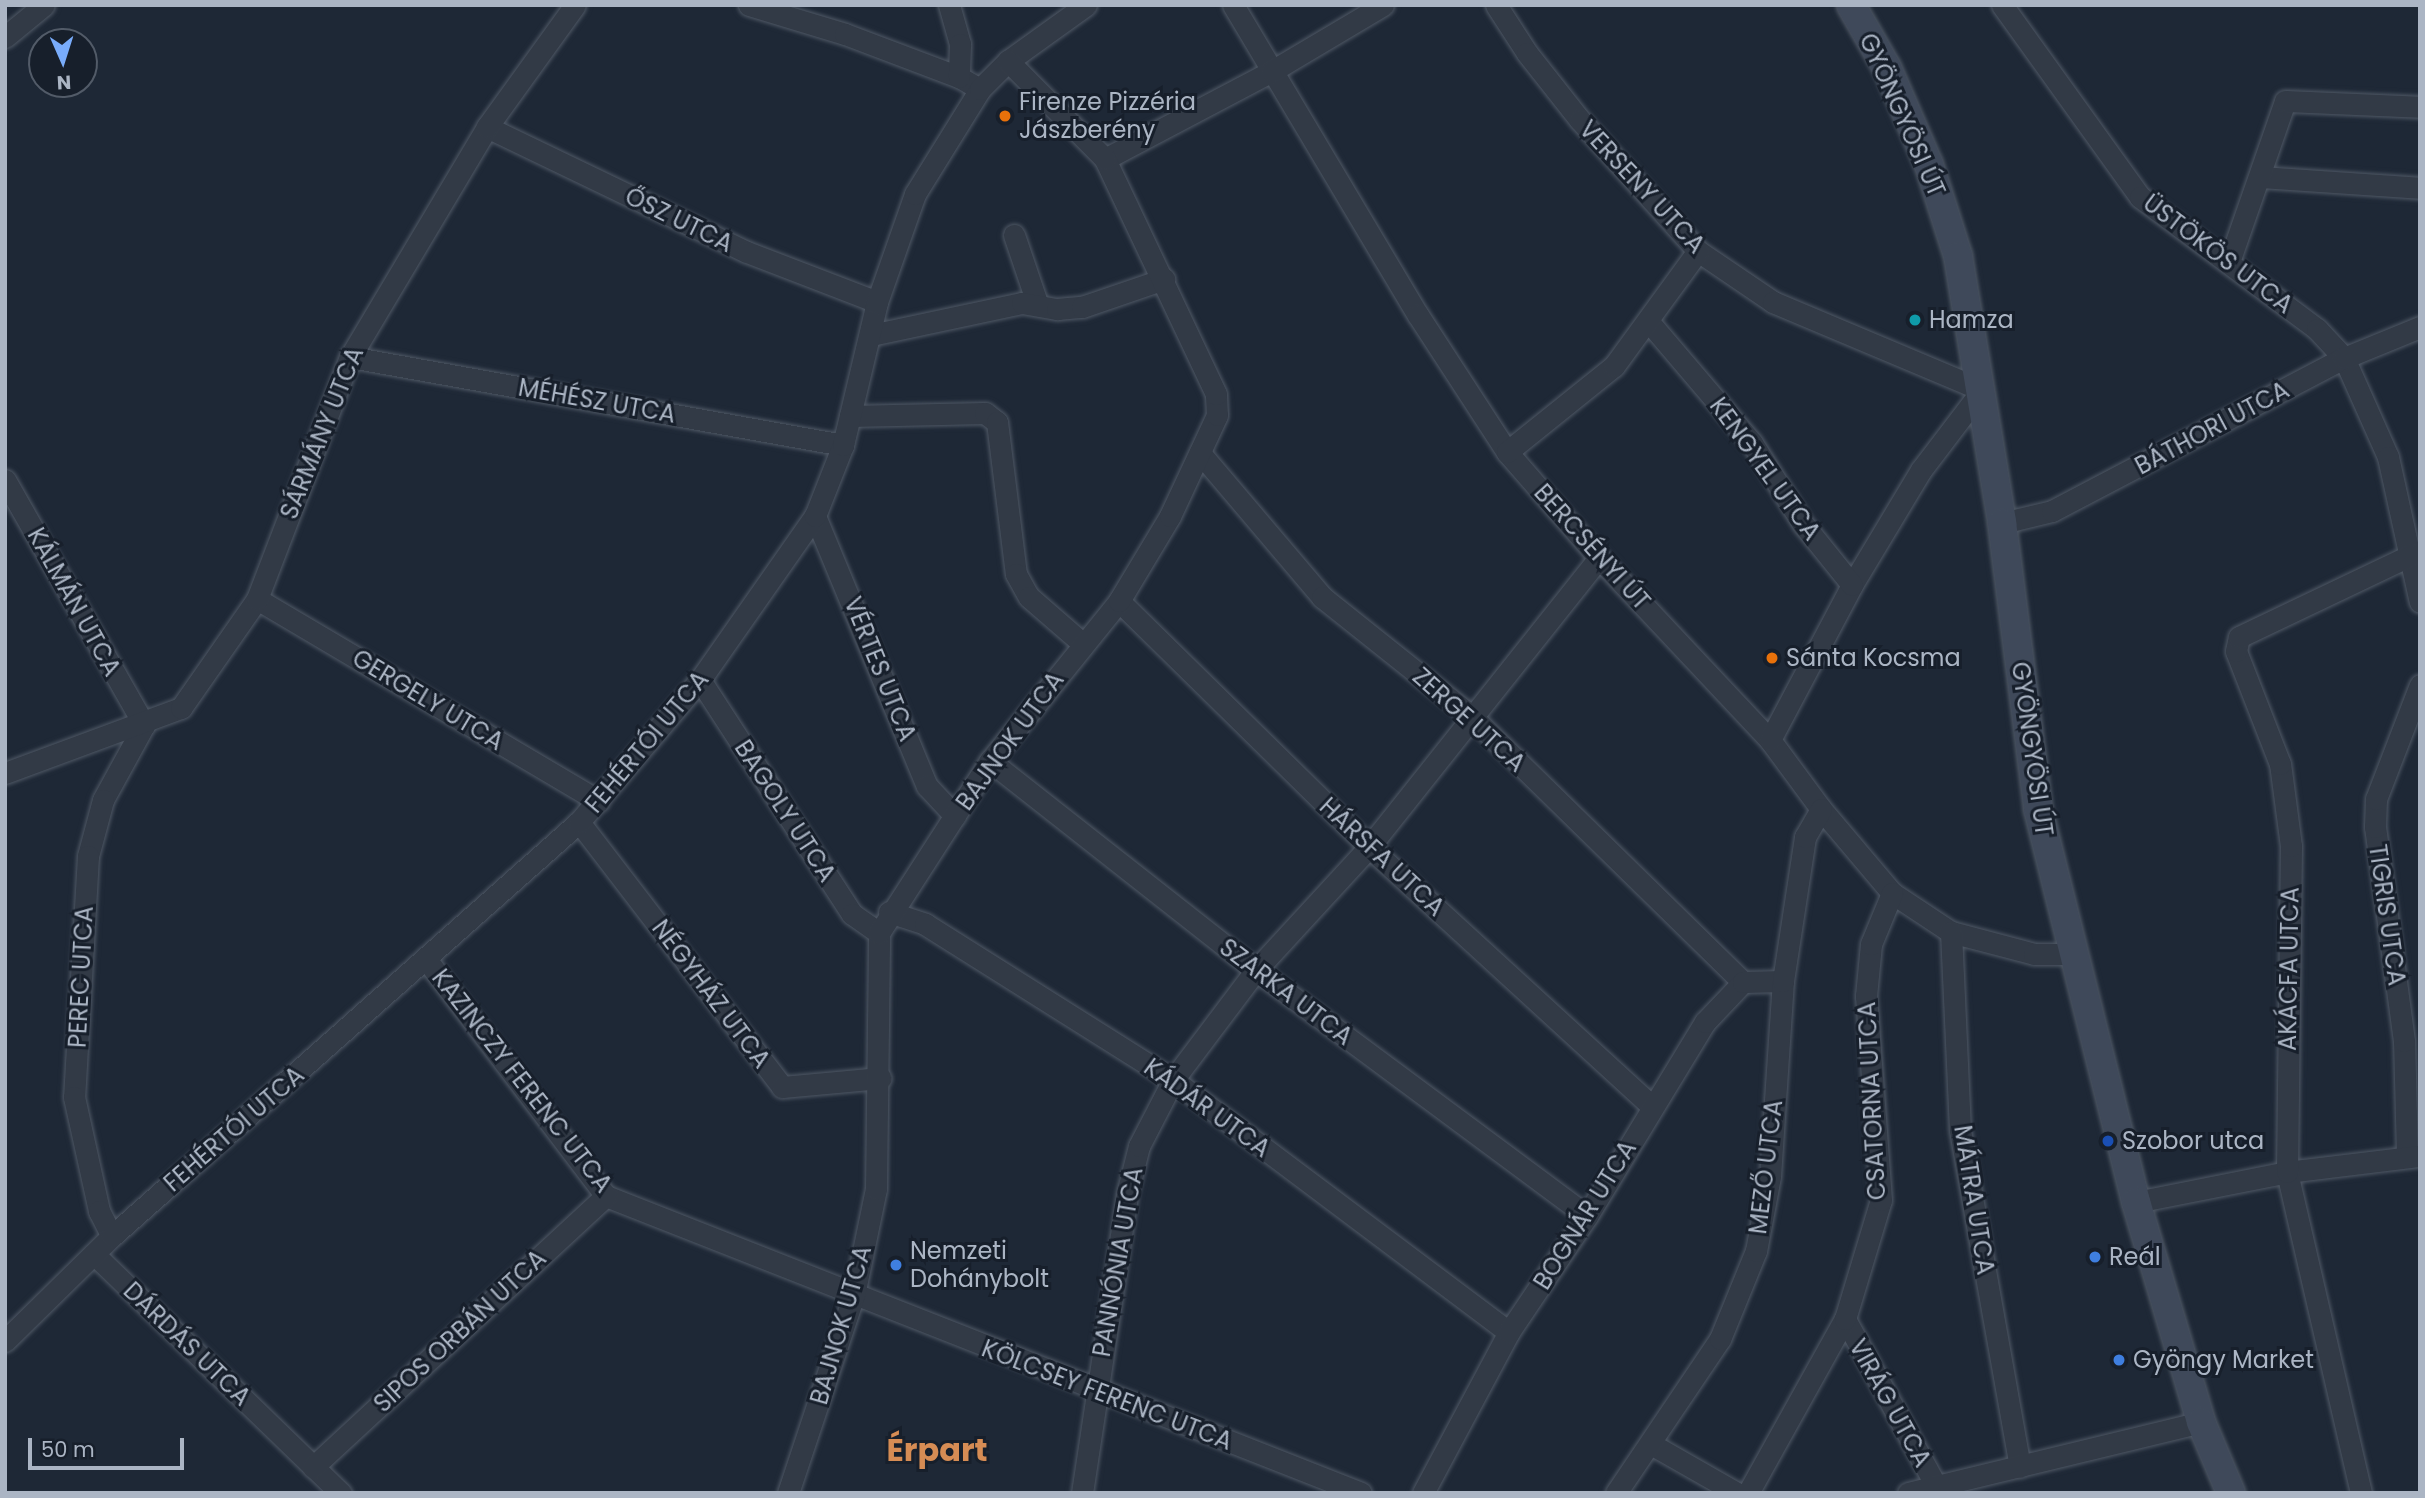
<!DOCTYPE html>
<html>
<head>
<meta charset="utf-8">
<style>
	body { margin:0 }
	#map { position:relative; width:2425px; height:1498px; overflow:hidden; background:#1e2836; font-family:Poppins,sans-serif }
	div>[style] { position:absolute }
	.roads { filter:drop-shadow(0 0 2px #4f5865) drop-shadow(0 0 2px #4f5865) }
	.street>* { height:21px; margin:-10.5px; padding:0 10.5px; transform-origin:10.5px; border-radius:10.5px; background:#323a46 }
	.secondary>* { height:28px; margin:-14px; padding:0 14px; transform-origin:14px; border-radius:14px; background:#3f495a }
	.dots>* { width:19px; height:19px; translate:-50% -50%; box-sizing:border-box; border:4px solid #171f2b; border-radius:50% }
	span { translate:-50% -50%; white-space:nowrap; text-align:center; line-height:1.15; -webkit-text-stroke:6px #171f2b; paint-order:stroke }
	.poi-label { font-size:24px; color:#abb5c4 }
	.left { translate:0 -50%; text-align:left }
	.street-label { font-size:24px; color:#abb5c4 }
	.district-label { font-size:32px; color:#d68c54; font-weight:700 }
	.frame { position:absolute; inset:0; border:7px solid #abb5c4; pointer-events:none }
	.north { position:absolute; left:28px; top:28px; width:70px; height:70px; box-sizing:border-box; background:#171f2b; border:2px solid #525b68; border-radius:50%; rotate:177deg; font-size:19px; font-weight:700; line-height:28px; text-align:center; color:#abb5c4 }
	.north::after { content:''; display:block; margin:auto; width:24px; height:32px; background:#79acfb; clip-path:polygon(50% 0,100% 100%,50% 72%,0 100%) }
	.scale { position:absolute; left:28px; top:1438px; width:156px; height:32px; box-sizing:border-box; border:4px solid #abb5c4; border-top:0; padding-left:9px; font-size:21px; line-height:24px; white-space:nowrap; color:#abb5c4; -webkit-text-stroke:5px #171f2b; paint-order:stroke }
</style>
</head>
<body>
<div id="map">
	<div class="roads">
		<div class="street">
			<i style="left:749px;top:5px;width:100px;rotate:16.8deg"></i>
			<i style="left:845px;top:34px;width:122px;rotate:20.7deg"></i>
			<i style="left:959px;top:77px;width:24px;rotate:30deg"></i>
			<i style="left:949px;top:5px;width:41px;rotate:74.2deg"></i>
			<i style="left:960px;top:44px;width:33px;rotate:92deg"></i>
			<i style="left:1233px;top:5px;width:361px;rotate:59.2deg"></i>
			<i style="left:1418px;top:315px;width:163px;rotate:57deg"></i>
			<i style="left:1507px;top:452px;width:140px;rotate:49deg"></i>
			<i style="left:1599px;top:558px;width:250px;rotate:46.8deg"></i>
			<i style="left:1770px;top:740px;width:86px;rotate:53.5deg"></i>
			<i style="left:1821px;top:809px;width:110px;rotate:49.8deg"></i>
			<i style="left:1892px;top:893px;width:71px;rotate:33.5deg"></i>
			<i style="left:1951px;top:932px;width:86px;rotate:14.8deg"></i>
			<i style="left:2034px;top:954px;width:37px"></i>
			<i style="left:1496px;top:5px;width:57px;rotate:57.1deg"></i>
			<i style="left:1527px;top:53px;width:85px;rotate:51.7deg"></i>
			<i style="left:1580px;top:120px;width:176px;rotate:48deg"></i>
			<i style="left:1698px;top:251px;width:91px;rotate:34.2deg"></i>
			<i style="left:1773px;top:302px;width:227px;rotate:22.8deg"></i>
			<i style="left:1982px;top:390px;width:101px;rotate:127.3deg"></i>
			<i style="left:1921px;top:470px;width:134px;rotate:121deg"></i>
			<i style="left:1852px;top:585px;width:175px;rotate:117.9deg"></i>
			<i style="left:2002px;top:5px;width:236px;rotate:54.3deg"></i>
			<i style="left:2140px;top:197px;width:221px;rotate:36.7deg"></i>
			<i style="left:2317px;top:329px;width:40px;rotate:47deg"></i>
			<i style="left:2344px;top:358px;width:108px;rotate:66deg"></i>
			<i style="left:2388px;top:457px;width:148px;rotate:77.6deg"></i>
			<i style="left:5px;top:37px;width:50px;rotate:-39.4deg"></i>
			<i style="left:487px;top:127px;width:288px;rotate:25.7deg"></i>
			<i style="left:747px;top:252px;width:139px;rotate:21deg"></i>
			<i style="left:1105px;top:159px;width:189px;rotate:-27.8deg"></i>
			<i style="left:1272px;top:71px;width:129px;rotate:-30.7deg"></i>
			<i style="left:2260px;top:177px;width:160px;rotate:3.9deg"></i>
			<i style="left:1014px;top:235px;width:72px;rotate:71.3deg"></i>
			<i style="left:2229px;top:262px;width:170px;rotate:-70.8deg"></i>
			<i style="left:2285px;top:101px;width:135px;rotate:2.5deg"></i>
			<i style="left:1649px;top:322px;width:159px;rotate:49.6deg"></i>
			<i style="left:1752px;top:443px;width:96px;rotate:57.8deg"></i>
			<i style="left:1803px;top:524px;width:78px;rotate:51.2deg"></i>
			<i style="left:871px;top:335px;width:154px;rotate:-12deg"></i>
			<i style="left:1022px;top:303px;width:36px;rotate:10deg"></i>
			<i style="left:1057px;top:309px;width:25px;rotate:-5deg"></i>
			<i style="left:1082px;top:307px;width:87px;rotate:-18.9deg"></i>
			<i style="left:350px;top:357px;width:501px;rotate:10.12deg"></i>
			<i style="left:850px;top:416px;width:135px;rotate:-1.3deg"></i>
			<i style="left:985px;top:413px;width:15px;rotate:37deg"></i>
			<i style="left:997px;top:422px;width:153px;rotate:82.9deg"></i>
			<i style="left:1016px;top:574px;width:26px;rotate:61deg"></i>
			<i style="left:1029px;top:597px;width:70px;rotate:41deg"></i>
			<i style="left:1507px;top:452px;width:137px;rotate:-38.8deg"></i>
			<i style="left:1614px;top:366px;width:142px;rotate:-53.9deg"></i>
			<i style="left:1200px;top:453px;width:189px;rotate:49.7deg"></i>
			<i style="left:1322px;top:597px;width:189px;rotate:38.6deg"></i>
			<i style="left:1470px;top:715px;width:382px;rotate:44.4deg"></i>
			<i style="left:5px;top:480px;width:282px;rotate:60.4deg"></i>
			<i style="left:144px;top:725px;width:85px;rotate:118.7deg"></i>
			<i style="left:103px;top:800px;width:58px;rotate:105deg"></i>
			<i style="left:88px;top:856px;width:241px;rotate:93.3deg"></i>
			<i style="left:74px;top:1097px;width:117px;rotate:77.6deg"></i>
			<i style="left:99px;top:1211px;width:28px;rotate:63deg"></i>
			<i style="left:815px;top:516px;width:292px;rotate:67.5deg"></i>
			<i style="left:927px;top:786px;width:41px;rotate:47deg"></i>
			<i style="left:2002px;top:523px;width:51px;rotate:-13.5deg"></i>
			<i style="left:2052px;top:511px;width:330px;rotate:-27.7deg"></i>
			<i style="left:2344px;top:358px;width:82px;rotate:-22.2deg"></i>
			<i style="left:257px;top:599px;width:397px;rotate:30.6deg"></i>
			<i style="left:1119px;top:601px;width:351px;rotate:44.5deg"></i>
			<i style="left:1369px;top:847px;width:384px;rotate:42.5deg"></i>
			<i style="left:700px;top:680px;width:279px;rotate:57deg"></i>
			<i style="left:852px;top:914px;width:33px;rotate:35deg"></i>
			<i style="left:990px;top:761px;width:338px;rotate:38.2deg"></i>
			<i style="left:1256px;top:970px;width:412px;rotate:36.6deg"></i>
			<i style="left:5px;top:773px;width:188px;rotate:-20.3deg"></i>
			<i style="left:181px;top:708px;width:133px;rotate:-55.1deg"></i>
			<i style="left:257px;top:599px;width:259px;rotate:-69deg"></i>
			<i style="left:350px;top:357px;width:268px;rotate:-59.2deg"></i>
			<i style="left:487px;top:127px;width:150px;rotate:-54.2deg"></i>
			<i style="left:579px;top:822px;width:334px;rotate:52.5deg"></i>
			<i style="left:782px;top:1087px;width:99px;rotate:-5.2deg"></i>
			<i style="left:889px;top:912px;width:38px;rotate:18deg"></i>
			<i style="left:925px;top:924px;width:293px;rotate:32.2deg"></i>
			<i style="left:1173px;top:1080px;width:420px;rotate:36.9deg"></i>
			<i style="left:1951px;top:932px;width:198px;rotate:87.4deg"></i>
			<i style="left:1960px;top:1130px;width:342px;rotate:79.9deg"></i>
			<i style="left:426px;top:959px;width:298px;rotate:52.8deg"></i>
			<i style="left:606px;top:1196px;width:811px;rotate:21.47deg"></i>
			<i style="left:2407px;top:1154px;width:113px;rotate:-91.5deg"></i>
			<i style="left:2404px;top:1041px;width:216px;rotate:-97.7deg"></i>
			<i style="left:2375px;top:827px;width:28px;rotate:-88deg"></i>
			<i style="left:2376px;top:799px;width:122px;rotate:-68.9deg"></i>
			<i style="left:2136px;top:1202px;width:154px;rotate:-11.2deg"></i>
			<i style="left:2287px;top:1172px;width:134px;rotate:-6.9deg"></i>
			<i style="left:94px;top:1254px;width:344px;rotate:44.1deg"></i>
			<i style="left:1845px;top:1319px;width:190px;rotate:61.4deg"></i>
			<i style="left:5px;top:1341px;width:150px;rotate:-44.5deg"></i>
			<i style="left:112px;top:1236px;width:624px;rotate:-41.56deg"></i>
			<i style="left:579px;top:822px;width:187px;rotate:-49.6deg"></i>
			<i style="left:700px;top:680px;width:200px;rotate:-55deg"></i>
			<i style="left:815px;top:516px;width:76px;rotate:-68.5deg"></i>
			<i style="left:843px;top:445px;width:147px;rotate:-76.6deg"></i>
			<i style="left:877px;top:302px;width:114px;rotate:-70.6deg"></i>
			<i style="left:915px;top:194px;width:123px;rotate:-58.2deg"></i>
			<i style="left:980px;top:89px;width:40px;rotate:-45deg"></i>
			<i style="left:1008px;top:61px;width:96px;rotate:-35.7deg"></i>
			<i style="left:1651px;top:1444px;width:99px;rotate:29.7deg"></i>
			<i style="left:313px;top:1467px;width:399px;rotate:-42.8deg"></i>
			<i style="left:788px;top:1493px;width:209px;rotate:-71.6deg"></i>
			<i style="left:854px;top:1295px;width:108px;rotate:-78.3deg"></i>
			<i style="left:876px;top:1189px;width:256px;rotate:-89.3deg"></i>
			<i style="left:879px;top:933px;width:205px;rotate:-57.2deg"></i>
			<i style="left:990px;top:761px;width:206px;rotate:-51.1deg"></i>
			<i style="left:1119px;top:601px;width:99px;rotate:-59deg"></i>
			<i style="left:1170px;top:516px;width:111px;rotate:-65deg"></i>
			<i style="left:1217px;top:415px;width:21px;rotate:-93deg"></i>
			<i style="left:1216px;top:394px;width:260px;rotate:-115.3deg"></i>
			<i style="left:1105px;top:159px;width:138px;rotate:-134.7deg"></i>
			<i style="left:1082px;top:1493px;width:302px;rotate:-81.4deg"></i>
			<i style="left:1127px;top:1194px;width:49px;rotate:-76deg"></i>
			<i style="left:1139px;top:1146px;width:74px;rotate:-62.7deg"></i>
			<i style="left:1173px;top:1080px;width:138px;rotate:-53deg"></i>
			<i style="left:1256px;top:970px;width:167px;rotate:-47.4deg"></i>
			<i style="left:1369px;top:847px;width:369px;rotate:-51.5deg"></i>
			<i style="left:1423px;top:1493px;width:183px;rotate:-61.9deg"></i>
			<i style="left:1509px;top:1332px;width:140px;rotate:-56.1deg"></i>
			<i style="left:1587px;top:1216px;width:227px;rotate:-58.7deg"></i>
			<i style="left:1705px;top:1022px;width:55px;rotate:-46.5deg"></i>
			<i style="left:1743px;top:982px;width:40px;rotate:-1.4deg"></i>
			<i style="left:1616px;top:1493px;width:186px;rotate:-56deg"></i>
			<i style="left:1720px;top:1339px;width:95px;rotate:-67.8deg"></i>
			<i style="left:1756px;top:1251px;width:76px;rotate:-79.4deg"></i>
			<i style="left:1770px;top:1176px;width:195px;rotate:-86.2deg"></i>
			<i style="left:1783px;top:981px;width:146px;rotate:-81.3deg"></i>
			<i style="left:1805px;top:837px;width:32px;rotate:-60deg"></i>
			<i style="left:1748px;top:1493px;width:199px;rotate:-60.9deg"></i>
			<i style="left:1845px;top:1319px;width:124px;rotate:-73.2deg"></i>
			<i style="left:1881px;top:1200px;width:205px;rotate:-94.2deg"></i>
			<i style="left:1866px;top:996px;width:52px;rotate:-84.5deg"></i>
			<i style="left:1871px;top:944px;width:55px;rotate:-67.6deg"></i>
			<i style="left:1908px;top:1493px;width:301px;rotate:-13.6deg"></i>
			<i style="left:2361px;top:1493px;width:329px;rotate:-103deg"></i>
			<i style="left:2287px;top:1172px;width:326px;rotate:-89.3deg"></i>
			<i style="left:2291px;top:846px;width:83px;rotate:-97.6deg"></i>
			<i style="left:2280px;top:764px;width:121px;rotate:-111.3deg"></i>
			<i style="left:2236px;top:651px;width:14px;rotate:-78deg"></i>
			<i style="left:2239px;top:637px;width:191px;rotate:-25.5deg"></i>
		</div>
		<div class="secondary">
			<i style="left:1851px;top:5px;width:73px;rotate:60.3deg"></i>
			<i style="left:1887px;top:68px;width:106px;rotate:66.6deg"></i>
			<i style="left:1929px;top:165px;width:96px;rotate:72.3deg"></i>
			<i style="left:1958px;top:256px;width:271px;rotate:80.6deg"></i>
			<i style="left:2002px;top:523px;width:288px;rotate:82.8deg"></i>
			<i style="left:2038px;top:809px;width:405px;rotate:76deg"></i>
			<i style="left:2136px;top:1202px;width:229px;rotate:73.5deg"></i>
			<i style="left:2201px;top:1422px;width:77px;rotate:67.1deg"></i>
		</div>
	</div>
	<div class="dots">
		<i style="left:1005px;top:116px;background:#e8710a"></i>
		<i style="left:1915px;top:320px;background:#0f9aa8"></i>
		<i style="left:1772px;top:658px;background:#e8710a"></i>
		<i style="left:2108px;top:1141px;background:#1a4fb4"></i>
		<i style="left:2095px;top:1257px;background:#3f7fe0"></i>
		<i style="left:896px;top:1265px;background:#3f7fe0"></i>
		<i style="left:2119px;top:1360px;background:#3f7fe0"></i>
	</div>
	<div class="poi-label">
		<span class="left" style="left:1019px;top:116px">Firenze Pizzéria<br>Jászberény</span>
		<span class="left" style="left:1929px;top:320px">Hamza</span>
		<span class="left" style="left:1786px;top:658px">Sánta Kocsma</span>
		<span class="left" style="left:2122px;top:1141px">Szobor utca</span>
		<span class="left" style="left:910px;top:1265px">Nemzeti<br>Dohánybolt</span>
		<span class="left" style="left:2109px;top:1257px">Reál</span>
		<span class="left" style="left:2133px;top:1360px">Gyöngy Market</span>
	</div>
	<div class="street-label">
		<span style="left:1902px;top:115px;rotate:66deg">GYÖNGYÖSI ÚT</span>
		<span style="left:1642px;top:187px;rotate:47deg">VERSENY UTCA</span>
		<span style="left:679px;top:220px;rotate:26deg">ŐSZ UTCA</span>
		<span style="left:2218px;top:254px;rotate:37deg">ÜSTÖKÖS UTCA</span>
		<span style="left:597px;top:401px;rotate:10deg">MÉHÉSZ UTCA</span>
		<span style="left:2212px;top:428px;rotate:-28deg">BÁTHORI UTCA</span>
		<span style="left:322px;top:433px;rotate:-68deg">SÁRMÁNY UTCA</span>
		<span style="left:1765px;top:469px;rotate:54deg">KENGYEL UTCA</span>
		<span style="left:1592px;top:547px;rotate:48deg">BERCSÉNYI ÚT</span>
		<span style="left:74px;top:602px;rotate:61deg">KÁLMÁN UTCA</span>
		<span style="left:880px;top:669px;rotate:68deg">VÉRTES UTCA</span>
		<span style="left:428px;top:700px;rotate:31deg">GERGELY UTCA</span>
		<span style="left:1469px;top:720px;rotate:42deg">ZERGE UTCA</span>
		<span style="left:1010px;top:741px;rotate:-54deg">BAJNOK UTCA</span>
		<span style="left:647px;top:742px;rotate:-50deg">FEHÉRTÓI UTCA</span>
		<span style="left:2032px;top:749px;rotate:82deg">GYÖNGYÖSI ÚT</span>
		<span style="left:785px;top:811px;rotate:57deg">BAGOLY UTCA</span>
		<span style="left:1382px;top:857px;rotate:43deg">HÁRSFA UTCA</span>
		<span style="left:2387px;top:915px;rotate:82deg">TIGRIS UTCA</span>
		<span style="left:2289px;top:969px;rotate:-89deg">AKÁCFA UTCA</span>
		<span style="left:81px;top:977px;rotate:-87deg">PEREC UTCA</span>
		<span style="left:1286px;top:992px;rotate:37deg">SZARKA UTCA</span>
		<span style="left:711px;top:994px;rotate:53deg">NÉGYHÁZ UTCA</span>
		<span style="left:522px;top:1081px;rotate:52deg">KAZINCZY FERENC UTCA</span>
		<span style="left:1872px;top:1101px;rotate:-93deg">CSATORNA UTCA</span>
		<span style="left:1207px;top:1108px;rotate:36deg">KÁDÁR UTCA</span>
		<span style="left:234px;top:1129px;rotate:-41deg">FEHÉRTÓI UTCA</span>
		<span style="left:1766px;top:1167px;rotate:-83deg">MEZŐ UTCA</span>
		<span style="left:1974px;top:1200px;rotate:81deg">MÁTRA UTCA</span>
		<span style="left:1585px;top:1215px;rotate:-58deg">BOGNÁR UTCA</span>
		<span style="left:1118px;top:1262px;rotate:-80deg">PANNÓNIA UTCA</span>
		<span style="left:841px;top:1325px;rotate:-74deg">BAJNOK UTCA</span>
		<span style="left:460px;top:1331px;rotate:-43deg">SIPOS ORBÁN UTCA</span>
		<span style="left:187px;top:1344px;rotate:44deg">DÁRDÁS UTCA</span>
		<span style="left:1107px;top:1395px;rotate:21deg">KÖLCSEY FERENC UTCA</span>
		<span style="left:1890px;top:1403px;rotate:61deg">VIRÁG UTCA</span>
	</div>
	<div class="district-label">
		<span style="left:937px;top:1450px">Érpart</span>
	</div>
	<div class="frame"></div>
	<div class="north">N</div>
	<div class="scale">50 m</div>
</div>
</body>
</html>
